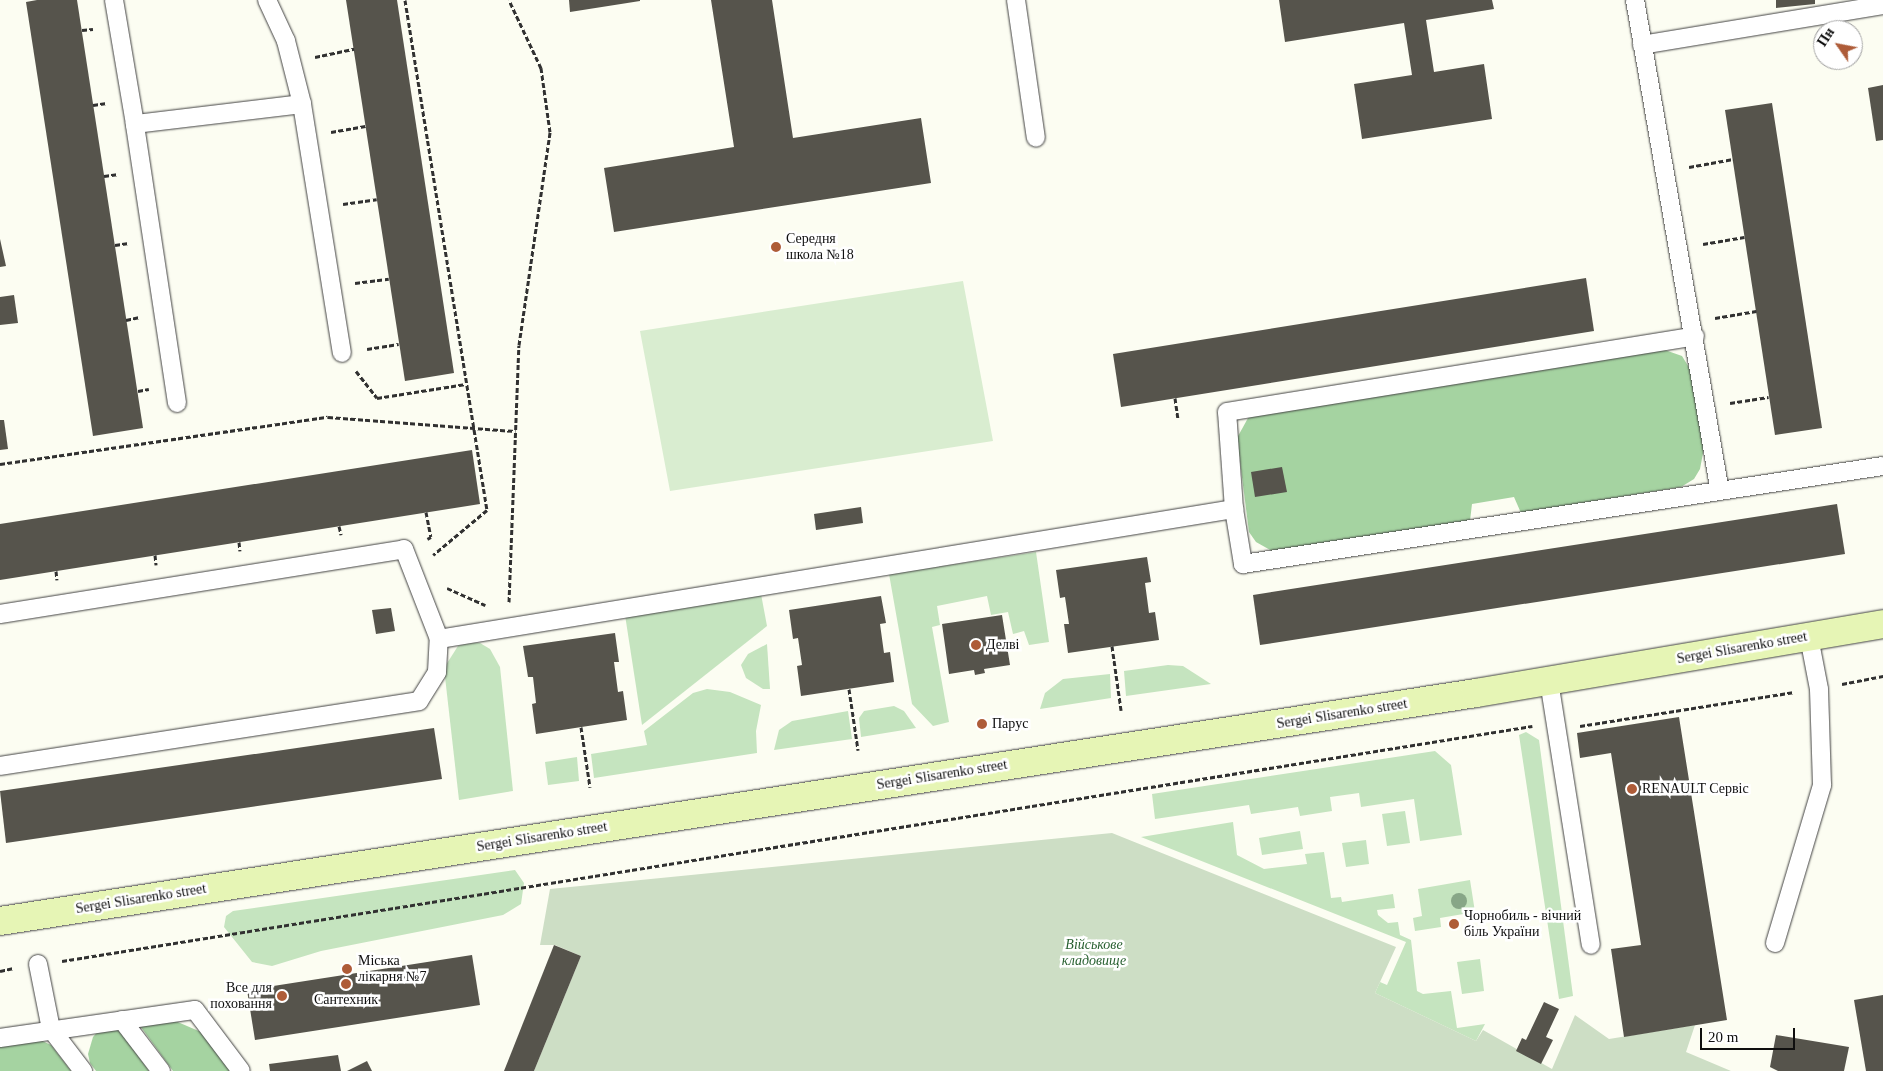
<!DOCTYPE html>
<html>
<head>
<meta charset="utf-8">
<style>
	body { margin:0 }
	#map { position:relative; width:1883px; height:1071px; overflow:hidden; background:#fcfdf2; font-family:"Times New Roman",serif }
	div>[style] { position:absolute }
	.green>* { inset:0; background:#c5e4bf }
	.forest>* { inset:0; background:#a5d3a1 }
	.cemetery>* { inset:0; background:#cddec5 }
	.pitch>* { inset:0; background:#d9edd0 }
	.building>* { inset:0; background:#56544c }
	.path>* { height:3px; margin-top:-1.5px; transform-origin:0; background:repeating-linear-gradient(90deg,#313131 0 5px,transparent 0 7.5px) }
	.roads { filter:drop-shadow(0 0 1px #424242) drop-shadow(0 0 1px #424242) }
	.lane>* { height:18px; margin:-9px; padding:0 9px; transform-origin:9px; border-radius:9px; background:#fff }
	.secondary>* { height:28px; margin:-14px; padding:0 14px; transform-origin:14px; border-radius:14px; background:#e6f5b5 }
	.trees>* { width:16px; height:16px; margin:-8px; border-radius:50%; background:#87a687 }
	.dots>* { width:14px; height:14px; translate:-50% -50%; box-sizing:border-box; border:2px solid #fff; border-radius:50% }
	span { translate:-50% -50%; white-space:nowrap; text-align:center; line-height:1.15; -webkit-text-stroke:5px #fff; paint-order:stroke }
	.poi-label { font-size:14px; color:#0f0f0f }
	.left { translate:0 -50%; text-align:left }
	.right { translate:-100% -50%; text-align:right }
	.street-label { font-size:14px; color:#0f0f0f }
	.park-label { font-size:14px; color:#275f2f; font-style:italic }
	.north { position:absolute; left:1813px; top:20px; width:50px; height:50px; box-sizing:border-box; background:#fff; border:1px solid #9f9f9f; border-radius:50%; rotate:303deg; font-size:14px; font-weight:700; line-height:20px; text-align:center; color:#0f0f0f }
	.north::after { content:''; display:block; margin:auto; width:18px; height:22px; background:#ae5c38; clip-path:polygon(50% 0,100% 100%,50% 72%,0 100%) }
	.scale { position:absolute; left:1700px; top:1028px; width:95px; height:22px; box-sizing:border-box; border:2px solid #0f0f0f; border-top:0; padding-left:6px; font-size:15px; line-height:18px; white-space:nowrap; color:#0f0f0f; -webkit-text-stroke:4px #fff; paint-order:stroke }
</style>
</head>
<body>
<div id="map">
	<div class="green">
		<i style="clip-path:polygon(1036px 552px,1049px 642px,1029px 645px,1024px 631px,1013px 634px,1008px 612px,991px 615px,987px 596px,937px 606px,940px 625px,932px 627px,949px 722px,933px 726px,912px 704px,889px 574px)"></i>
		<i style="clip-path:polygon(761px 594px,767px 626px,642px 725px,625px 615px)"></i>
		<i style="clip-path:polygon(470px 642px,480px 643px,490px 649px,500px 667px,513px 791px,459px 800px,444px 668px,458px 646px)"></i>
		<i style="clip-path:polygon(767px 644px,770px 689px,763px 689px,746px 678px,741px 665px,748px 654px)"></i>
		<i style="clip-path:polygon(1168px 665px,1183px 666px,1211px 684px,1126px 696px,1124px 671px)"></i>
		<i style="clip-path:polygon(1110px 674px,1111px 698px,1040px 709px,1045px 693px,1063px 679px)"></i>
		<i style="clip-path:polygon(707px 689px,730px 692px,761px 705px,756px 731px,757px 753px,594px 778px,591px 754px,647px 745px,644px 731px,693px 693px)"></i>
		<i style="clip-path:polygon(894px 706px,904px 711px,916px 728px,861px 737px,859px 718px,864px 711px)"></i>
		<i style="clip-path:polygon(848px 711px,852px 739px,774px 750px,779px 730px,792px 721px)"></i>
		<i style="clip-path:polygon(1526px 732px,1539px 740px,1573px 996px,1559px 999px,1519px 735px)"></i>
		<i style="clip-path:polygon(1435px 751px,1451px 765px,1462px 835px,1420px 841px,1414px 799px,1361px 807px,1359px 793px,1330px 797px,1332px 811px,1300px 816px,1298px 807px,1251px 814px,1249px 805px,1155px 819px,1152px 794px)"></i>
		<i style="clip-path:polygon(577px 757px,579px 781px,548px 785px,545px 762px)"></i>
		<i style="clip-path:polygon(1405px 811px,1410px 843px,1387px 846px,1382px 814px)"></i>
		<i style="clip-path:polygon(1233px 822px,1237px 855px,1264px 869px,1307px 864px,1305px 854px,1324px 852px,1331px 898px,1341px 897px,1342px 902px,1393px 894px,1395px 908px,1377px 910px,1378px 915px,1388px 923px,1398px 922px,1400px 935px,1411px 940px,1417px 991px,1423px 994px,1451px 991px,1457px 1028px,1485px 1024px,1476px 1041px,1375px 993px,1380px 982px,1387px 985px,1406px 942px,1141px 837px)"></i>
		<i style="clip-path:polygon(1300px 831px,1303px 849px,1262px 855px,1259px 838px)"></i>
		<i style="clip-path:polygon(1366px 840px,1369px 864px,1346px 867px,1342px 843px)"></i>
		<i style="clip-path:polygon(515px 870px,524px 883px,521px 904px,503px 915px,321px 951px,272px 966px,252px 962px,224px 927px,226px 916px,233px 911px)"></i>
		<i style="clip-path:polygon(1470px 880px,1475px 912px,1440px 918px,1441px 927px,1415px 931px,1413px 918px,1422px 916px,1418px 889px)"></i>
		<i style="clip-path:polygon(1480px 959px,1484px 991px,1462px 994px,1457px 962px)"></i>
	</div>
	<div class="forest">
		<i style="clip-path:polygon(1662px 349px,1682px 356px,1690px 369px,1704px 448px,1700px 469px,1694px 479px,1681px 487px,1521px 513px,1514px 497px,1472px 504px,1470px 521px,1272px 551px,1256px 542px,1249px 532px,1237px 438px,1248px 418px,1256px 413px)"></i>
		<i style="clip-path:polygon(173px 1020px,201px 1032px,236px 1071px,173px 1071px,138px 1023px)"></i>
		<i style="clip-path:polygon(117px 1026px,149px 1071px,96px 1071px,90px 1063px,88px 1054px,93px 1037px,99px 1030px)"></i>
		<i style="clip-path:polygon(36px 1038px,51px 1045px,71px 1071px,0 1071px,0 1044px)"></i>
	</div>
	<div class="cemetery">
		<i style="clip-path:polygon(1112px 833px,1396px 947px,1375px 993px,1476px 1041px,1483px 1030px,1552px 1069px,1575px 1015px,1609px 1039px,1695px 1025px,1686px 1052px,1731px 1071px,534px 1071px,581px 956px,555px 945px,540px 945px,550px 889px)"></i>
	</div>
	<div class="pitch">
		<i style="clip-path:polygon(963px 281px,993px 441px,670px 491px,640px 331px)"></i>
	</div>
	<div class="building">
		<i style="clip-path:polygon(37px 0,77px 0,143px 428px,93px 436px,26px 2px)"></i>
		<i style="clip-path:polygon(346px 0,397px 0,454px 373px,405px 381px)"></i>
		<i style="clip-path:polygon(569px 0,640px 0,640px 1px,570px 12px)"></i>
		<i style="clip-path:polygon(711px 0,772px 0,793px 138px,921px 118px,931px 183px,614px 232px,604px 168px,734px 147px)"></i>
		<i style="clip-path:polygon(1279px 0,1492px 0,1494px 9px,1426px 20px,1434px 72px,1484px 64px,1492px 119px,1362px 139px,1354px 84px,1412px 75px,1404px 23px,1285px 42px)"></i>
		<i style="clip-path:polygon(1776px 0,1815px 0,1815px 4px,1776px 8px)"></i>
		<i style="clip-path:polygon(1883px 85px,1883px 140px,1876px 141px,1868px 88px)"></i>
		<i style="clip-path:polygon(1772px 103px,1822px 428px,1775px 435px,1725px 110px)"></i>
		<i style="clip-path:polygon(0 239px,6px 266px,0 267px)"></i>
		<i style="clip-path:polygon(1586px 278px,1594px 331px,1121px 407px,1113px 354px)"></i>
		<i style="clip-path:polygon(14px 295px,18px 323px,0 325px,0 297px)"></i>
		<i style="clip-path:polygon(0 420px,4px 420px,8px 449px,0 450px)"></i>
		<i style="clip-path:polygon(472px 450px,480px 504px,0 580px,0 524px)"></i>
		<i style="clip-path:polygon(1282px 467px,1287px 492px,1255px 497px,1251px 472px)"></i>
		<i style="clip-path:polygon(1837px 504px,1845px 554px,1260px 645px,1253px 595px)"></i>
		<i style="clip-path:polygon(861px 507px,863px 523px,816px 530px,814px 514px)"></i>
		<i style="clip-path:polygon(1147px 557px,1151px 582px,1145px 583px,1149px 613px,1155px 612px,1159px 640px,1068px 653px,1064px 624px,1069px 624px,1065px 597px,1060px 598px,1056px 570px)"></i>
		<i style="clip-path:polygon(881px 596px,886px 623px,880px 624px,884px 653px,890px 652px,894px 682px,801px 696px,797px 666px,802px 665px,798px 638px,793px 639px,789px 610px)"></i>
		<i style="clip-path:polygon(391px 608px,395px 631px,376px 634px,372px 610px)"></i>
		<i style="clip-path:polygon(1002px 615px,1010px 665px,984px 669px,985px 673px,975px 675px,974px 670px,949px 674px,942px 624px)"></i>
		<i style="clip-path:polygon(615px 633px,619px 662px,614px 662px,618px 692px,623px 691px,627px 720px,536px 734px,532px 704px,536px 703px,533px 677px,528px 677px,523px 646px)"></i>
		<i style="clip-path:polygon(1679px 717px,1727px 1020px,1624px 1037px,1611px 949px,1641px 945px,1611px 753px,1580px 758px,1577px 733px)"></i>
		<i style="clip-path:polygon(434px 728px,442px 779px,6px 843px,0 791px)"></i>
		<i style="clip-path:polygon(554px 945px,581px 956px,534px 1071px,504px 1071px)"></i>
		<i style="clip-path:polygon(472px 955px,480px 1005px,255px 1040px,247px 990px)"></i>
		<i style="clip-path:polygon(1883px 995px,1883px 1071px,1866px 1071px,1854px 1000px)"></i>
		<i style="clip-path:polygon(1544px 1002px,1559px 1009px,1546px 1037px,1553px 1040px,1541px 1064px,1516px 1051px,1522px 1038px,1526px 1040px)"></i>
		<i style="clip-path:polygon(1776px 1035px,1849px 1047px,1844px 1071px,1778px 1071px,1770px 1067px)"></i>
		<i style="clip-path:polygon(338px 1055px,341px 1071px,270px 1071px,269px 1064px)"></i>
		<i style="clip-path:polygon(367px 1061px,372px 1071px,347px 1071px)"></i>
	</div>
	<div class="path">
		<i style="left:405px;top:0;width:517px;rotate:80.87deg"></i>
		<i style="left:487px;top:510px;width:70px;rotate:140.2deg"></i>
		<i style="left:82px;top:30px;width:11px;rotate:-5deg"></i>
		<i style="left:315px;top:57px;width:40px;rotate:-12deg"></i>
		<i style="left:93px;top:105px;width:14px;rotate:-8deg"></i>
		<i style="left:331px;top:132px;width:35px;rotate:-10deg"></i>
		<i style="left:1689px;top:167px;width:45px;rotate:-10.3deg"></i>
		<i style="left:104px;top:176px;width:15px;rotate:-8deg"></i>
		<i style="left:343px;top:204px;width:34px;rotate:-8deg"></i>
		<i style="left:1703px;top:244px;width:42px;rotate:-9.7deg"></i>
		<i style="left:115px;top:245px;width:14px;rotate:-8deg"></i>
		<i style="left:355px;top:283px;width:34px;rotate:-7deg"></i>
		<i style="left:1715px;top:318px;width:42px;rotate:-9.7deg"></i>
		<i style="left:126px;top:320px;width:14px;rotate:-12deg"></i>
		<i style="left:367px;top:349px;width:32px;rotate:-9deg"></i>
		<i style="left:356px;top:371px;width:34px;rotate:52deg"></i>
		<i style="left:377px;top:398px;width:90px;rotate:-8.9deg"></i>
		<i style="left:138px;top:391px;width:11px;rotate:-10deg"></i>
		<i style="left:1175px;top:398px;width:21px;rotate:82deg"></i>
		<i style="left:1730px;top:403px;width:39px;rotate:-9deg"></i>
		<i style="left:0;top:464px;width:331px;rotate:-8.2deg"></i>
		<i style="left:328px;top:417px;width:188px;rotate:4.3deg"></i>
		<i style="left:426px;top:512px;width:25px;rotate:79deg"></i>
		<i style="left:431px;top:537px;width:4px;rotate:153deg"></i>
		<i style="left:339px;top:526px;width:9px;rotate:77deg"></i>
		<i style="left:239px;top:542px;width:9px;rotate:84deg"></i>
		<i style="left:155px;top:555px;width:10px;rotate:84deg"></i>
		<i style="left:56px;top:571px;width:9px;rotate:84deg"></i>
		<i style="left:447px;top:588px;width:42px;rotate:24.1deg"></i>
		<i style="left:509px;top:602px;width:257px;rotate:-87.8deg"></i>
		<i style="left:519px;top:345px;width:215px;rotate:-81.7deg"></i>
		<i style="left:550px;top:132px;width:65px;rotate:-98deg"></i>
		<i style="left:541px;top:68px;width:75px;rotate:-115.2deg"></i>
		<i style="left:1112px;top:646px;width:65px;rotate:82deg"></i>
		<i style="left:1842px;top:684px;width:42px;rotate:-11deg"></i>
		<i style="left:849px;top:689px;width:62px;rotate:81.6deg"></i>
		<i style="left:1580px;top:726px;width:217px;rotate:-9deg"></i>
		<i style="left:581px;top:727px;width:61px;rotate:81.5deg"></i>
		<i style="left:62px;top:961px;width:1489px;rotate:-9.08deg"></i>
		<i style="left:0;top:971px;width:14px;rotate:-12deg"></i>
	</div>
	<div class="roads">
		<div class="lane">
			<i style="left:114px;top:0;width:126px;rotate:80.4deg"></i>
			<i style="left:267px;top:0;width:45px;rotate:65.1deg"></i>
			<i style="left:286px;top:41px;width:65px;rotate:75.7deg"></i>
			<i style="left:302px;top:104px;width:252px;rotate:80.9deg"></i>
			<i style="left:1016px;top:0;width:139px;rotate:81.8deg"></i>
			<i style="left:1635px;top:0;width:497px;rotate:80.2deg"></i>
			<i style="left:1642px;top:45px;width:244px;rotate:-9.4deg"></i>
			<i style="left:177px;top:403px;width:282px;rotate:-98.6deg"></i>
			<i style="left:135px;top:124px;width:168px;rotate:-6.8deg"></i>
			<i style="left:1234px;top:509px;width:97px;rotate:-94.1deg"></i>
			<i style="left:1227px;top:412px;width:474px;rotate:-9.2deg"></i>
			<i style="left:0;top:614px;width:409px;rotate:-9.1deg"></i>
			<i style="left:404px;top:549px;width:97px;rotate:68.7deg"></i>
			<i style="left:1549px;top:681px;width:267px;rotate:81deg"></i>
			<i style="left:0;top:766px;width:424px;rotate:-8.8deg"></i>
			<i style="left:419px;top:701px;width:34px;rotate:-58deg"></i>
			<i style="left:437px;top:672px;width:33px;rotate:-87deg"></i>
			<i style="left:439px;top:639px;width:806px;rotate:-9.29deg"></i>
			<i style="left:1234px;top:509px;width:56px;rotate:80.7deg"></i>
			<i style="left:1243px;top:564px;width:647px;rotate:-8.71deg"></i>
			<i style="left:1775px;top:943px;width:165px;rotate:-73.4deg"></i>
			<i style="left:1822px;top:785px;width:96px;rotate:-91.8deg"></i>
			<i style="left:1819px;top:689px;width:53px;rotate:-100.9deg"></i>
			<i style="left:38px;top:964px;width:66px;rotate:78.7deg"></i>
			<i style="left:51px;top:1029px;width:53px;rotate:52.7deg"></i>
			<i style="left:122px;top:1020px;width:64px;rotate:52.6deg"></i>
			<i style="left:0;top:1038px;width:197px;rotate:-8.2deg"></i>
			<i style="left:195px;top:1010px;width:76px;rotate:53deg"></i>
		</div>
		<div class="secondary">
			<i style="left:0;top:921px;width:1494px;rotate:-8.78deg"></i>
			<i style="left:1476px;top:693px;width:413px;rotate:-9.6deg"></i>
		</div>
	</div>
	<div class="trees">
		<i style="left:1459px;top:901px"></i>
	</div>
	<div class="dots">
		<i style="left:776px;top:247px;background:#ae5c38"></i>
		<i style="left:976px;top:645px;background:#ae5c38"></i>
		<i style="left:982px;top:724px;background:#ae5c38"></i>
		<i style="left:1632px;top:789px;background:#ae5c38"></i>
		<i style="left:1454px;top:924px;background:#ae5c38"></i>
		<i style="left:347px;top:969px;background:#ae5c38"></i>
		<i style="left:346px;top:984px;background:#ae5c38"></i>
		<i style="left:282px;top:996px;background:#ae5c38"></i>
	</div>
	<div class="poi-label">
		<span class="left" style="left:786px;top:247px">Середня<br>школа №18</span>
		<span class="left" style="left:986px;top:645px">Делві</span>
		<span class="left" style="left:992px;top:724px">Парус</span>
		<span class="left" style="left:1642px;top:789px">RENAULT Сервіс</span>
		<span class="left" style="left:1464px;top:924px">Чорнобиль - вічний<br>біль України</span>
		<span class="left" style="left:358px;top:969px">Міська<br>лікарня №7</span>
		<span class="right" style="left:272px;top:996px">Все для<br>поховання</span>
		<span style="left:346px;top:1000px">Сантехник</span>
	</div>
	<div class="street-label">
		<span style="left:1742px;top:648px;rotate:-10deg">Sergei Slisarenko street</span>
		<span style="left:1342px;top:714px;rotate:-9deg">Sergei Slisarenko street</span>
		<span style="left:942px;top:775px;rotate:-9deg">Sergei Slisarenko street</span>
		<span style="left:542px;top:837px;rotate:-9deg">Sergei Slisarenko street</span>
		<span style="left:141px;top:899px;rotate:-9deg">Sergei Slisarenko street</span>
	</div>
	<div class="park-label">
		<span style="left:1094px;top:953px">Військове<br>кладовище</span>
	</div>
	<div class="north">Пн</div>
	<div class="scale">20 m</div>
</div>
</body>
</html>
